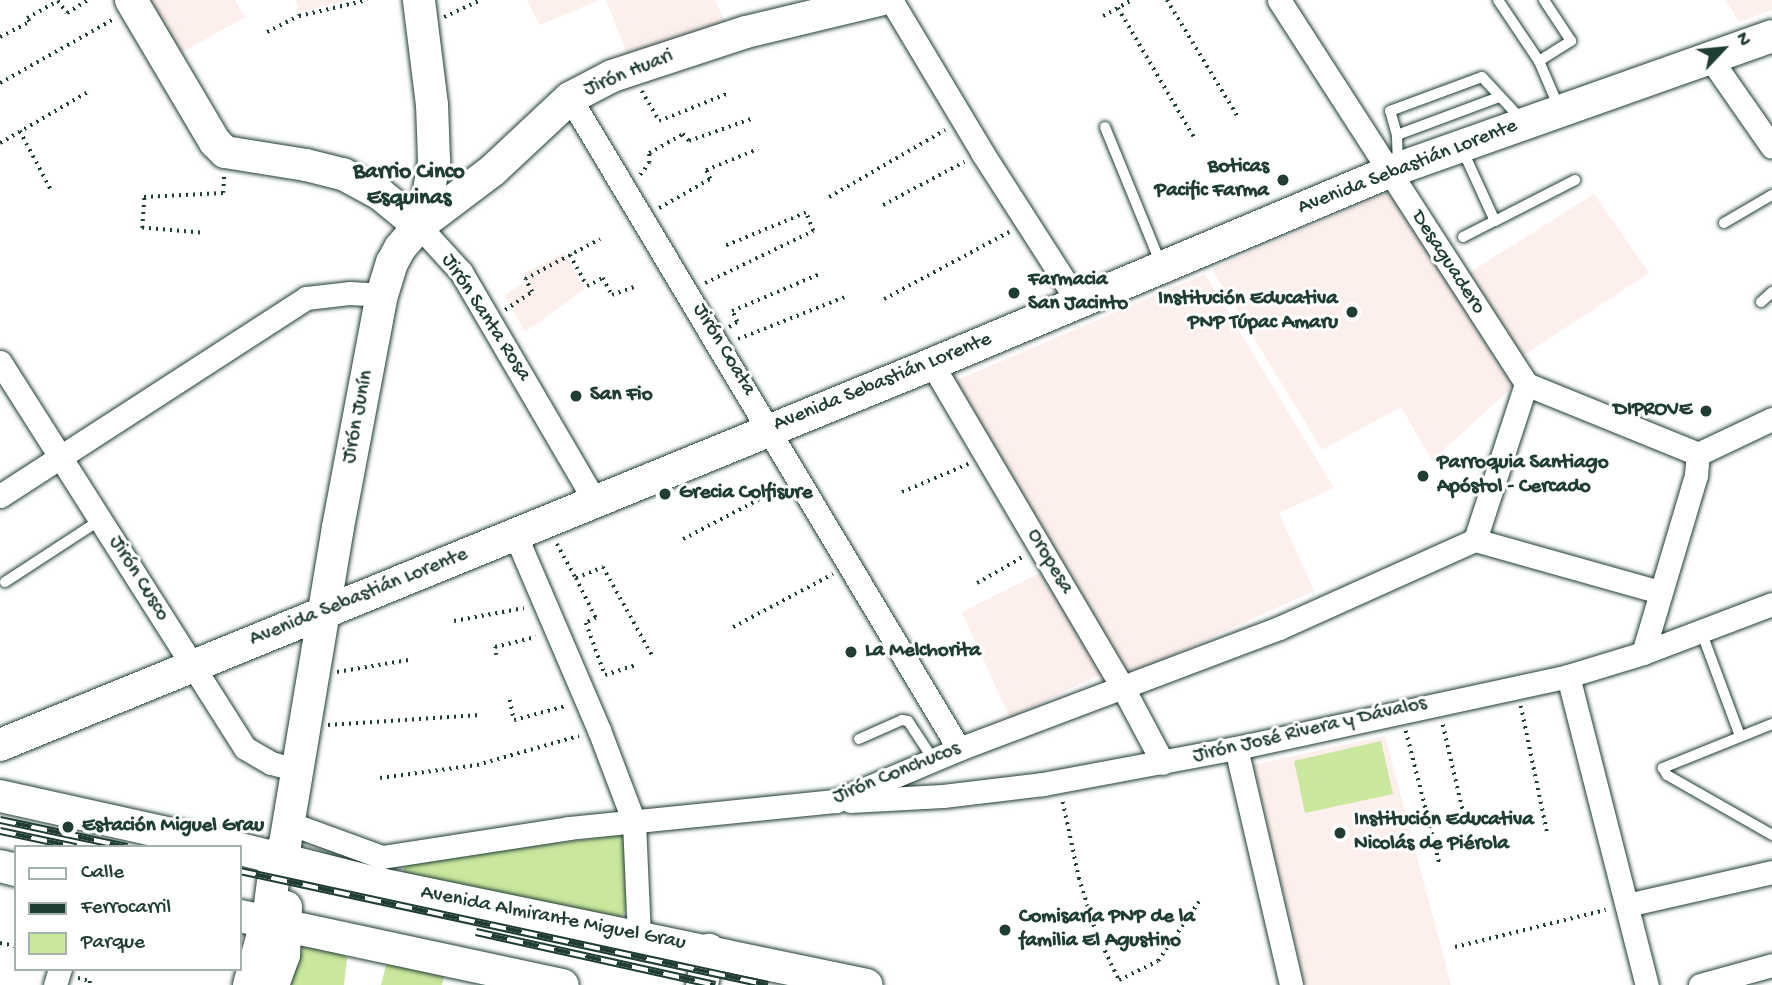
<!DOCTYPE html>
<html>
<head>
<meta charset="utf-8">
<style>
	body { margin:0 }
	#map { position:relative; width:1772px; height:985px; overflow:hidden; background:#fff; font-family:"Gochi Hand",sans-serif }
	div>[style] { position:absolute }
	.built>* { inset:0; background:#fdefec }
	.green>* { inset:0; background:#cae79e }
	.path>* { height:3.5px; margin-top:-1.75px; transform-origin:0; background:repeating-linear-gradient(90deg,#1f3d34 0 2px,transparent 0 7px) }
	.roads { filter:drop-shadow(0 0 2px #1f3d34) drop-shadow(0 0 2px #1f3d34) }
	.lane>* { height:10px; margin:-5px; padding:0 5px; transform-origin:5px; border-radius:5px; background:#fff }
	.street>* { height:23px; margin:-11.5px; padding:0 11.5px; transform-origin:11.5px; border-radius:11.5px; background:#fff }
	.secondary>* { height:32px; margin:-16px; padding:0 16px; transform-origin:16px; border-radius:16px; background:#fff }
	.rail>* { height:8px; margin-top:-4px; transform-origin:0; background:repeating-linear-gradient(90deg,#fff 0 16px,#1f3d34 0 32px); box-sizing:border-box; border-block:2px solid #1f3d34 }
	.dots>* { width:19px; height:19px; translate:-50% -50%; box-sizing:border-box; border:4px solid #fff; border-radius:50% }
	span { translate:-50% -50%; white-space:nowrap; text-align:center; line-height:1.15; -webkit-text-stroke:6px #fff; paint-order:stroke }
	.street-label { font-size:21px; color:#1f3d34 }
	.poi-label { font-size:21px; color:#1f3d34; font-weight:700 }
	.right { translate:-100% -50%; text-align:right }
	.left { translate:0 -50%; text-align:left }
	.neighbourhood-label { font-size:23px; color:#1f3d34; font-weight:700 }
	.legend { position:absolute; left:14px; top:845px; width:228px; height:126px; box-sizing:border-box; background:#fff; border:2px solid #a5b1ae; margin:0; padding:9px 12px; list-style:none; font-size:21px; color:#1f3d34 }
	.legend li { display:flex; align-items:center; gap:14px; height:35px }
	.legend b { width:35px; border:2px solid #a5b1ae }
	.north { position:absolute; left:1688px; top:14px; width:70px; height:70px; -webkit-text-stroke:5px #fff; paint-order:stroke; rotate:64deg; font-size:19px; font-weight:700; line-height:28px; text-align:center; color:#1f3d34 }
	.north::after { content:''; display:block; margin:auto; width:24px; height:32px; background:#1f3d34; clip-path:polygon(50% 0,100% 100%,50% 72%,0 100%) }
</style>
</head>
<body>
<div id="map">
	<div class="built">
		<i style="clip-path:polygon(143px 0,235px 0,245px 17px,176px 56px)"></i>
		<i style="clip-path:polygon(296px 0,349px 0,299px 12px)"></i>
		<i style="clip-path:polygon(527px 0,599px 0,540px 25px)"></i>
		<i style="clip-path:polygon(606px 0,715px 0,728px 28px,629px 59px)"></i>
		<i style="clip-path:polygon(1726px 0,1772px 0,1772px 10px,1739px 22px)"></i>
		<i style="clip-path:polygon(1389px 192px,1514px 386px,1432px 460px,1401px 407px,1322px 450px,1212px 269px)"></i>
		<i style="clip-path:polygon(1594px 194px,1649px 273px,1518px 359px,1464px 276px)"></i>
		<i style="clip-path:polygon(564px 253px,585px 289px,525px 332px,505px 295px,528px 281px,524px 273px)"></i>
		<i style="clip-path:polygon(1205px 274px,1334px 488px,1279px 513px,1314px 591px,1125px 677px,950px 383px)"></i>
		<i style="clip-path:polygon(1046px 570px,1105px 672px,1010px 718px,962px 612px)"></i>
		<i style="clip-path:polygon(1385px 736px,1451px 985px,1306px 985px,1253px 765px)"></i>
	</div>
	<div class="green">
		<i style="clip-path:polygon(1381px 741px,1393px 794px,1305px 813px,1294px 761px)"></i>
		<i style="clip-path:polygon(622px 835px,632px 841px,625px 912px,618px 921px,401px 878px,406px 862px)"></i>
		<i style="clip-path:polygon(306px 942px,343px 951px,347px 958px,344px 985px,287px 985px)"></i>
		<i style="clip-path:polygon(392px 959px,445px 972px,442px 985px,381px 985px,386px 965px)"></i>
	</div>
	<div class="path">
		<i style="left:1167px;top:0;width:135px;rotate:58.7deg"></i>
		<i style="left:1118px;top:8px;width:150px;rotate:59.5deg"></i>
		<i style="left:1103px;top:16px;width:33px;rotate:-29deg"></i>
		<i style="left:444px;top:17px;width:40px;rotate:-25deg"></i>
		<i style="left:267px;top:32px;width:36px;rotate:-27deg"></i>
		<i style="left:299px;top:16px;width:70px;rotate:-13.2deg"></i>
		<i style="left:0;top:37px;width:33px;rotate:-27deg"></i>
		<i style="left:29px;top:22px;width:4px;rotate:-117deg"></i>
		<i style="left:27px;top:18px;width:35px;rotate:-29deg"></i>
		<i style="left:58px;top:1px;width:15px;rotate:53deg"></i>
		<i style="left:67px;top:13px;width:25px;rotate:-32deg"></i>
		<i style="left:0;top:83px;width:131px;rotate:-29.3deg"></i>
		<i style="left:642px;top:91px;width:34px;rotate:60deg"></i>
		<i style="left:659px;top:121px;width:75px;rotate:-21.8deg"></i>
		<i style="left:20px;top:131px;width:67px;rotate:62.3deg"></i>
		<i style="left:0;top:143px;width:102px;rotate:-30.1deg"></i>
		<i style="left:640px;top:175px;width:15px;rotate:-53deg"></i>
		<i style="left:649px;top:163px;width:10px;rotate:-90deg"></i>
		<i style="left:649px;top:153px;width:39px;rotate:-29deg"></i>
		<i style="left:683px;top:134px;width:9px;rotate:49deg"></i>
		<i style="left:689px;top:141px;width:66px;rotate:-19.5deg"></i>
		<i style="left:829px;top:197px;width:134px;rotate:-30deg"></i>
		<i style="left:883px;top:205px;width:92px;rotate:-28deg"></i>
		<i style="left:659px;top:208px;width:59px;rotate:-29.6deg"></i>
		<i style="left:710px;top:179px;width:10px;rotate:-114deg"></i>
		<i style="left:706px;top:170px;width:56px;rotate:-22deg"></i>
		<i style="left:200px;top:233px;width:58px;rotate:-175.1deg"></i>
		<i style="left:142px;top:228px;width:31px;rotate:-86deg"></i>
		<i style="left:144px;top:197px;width:79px;rotate:-2.9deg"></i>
		<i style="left:223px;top:193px;width:18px;rotate:-87deg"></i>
		<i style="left:570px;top:255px;width:35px;rotate:61deg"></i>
		<i style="left:587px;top:286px;width:18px;rotate:-27deg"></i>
		<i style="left:603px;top:278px;width:19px;rotate:62deg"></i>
		<i style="left:612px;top:295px;width:27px;rotate:-20deg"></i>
		<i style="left:705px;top:283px;width:120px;rotate:-25.7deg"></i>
		<i style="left:813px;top:231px;width:19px;rotate:-111deg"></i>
		<i style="left:806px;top:213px;width:87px;rotate:157.6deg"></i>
		<i style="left:884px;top:299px;width:142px;rotate:-28.2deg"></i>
		<i style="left:505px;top:310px;width:32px;rotate:-34deg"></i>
		<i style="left:532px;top:292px;width:15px;rotate:-118deg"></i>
		<i style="left:525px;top:279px;width:85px;rotate:-28.1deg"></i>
		<i style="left:729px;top:327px;width:9px;rotate:-32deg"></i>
		<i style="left:737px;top:322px;width:12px;rotate:-114deg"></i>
		<i style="left:732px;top:311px;width:98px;rotate:-22.9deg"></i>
		<i style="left:738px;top:339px;width:117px;rotate:-21.5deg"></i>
		<i style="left:902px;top:492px;width:72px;rotate:-23deg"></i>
		<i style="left:683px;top:539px;width:110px;rotate:-27.5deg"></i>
		<i style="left:557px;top:544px;width:39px;rotate:61deg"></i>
		<i style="left:576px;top:578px;width:29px;rotate:-22deg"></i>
		<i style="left:603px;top:567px;width:101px;rotate:60.9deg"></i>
		<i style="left:576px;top:578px;width:45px;rotate:63.4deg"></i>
		<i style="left:596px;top:618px;width:11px;rotate:153deg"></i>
		<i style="left:586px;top:623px;width:55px;rotate:69.9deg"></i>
		<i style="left:605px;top:675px;width:32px;rotate:-18deg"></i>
		<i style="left:977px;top:583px;width:54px;rotate:-29.9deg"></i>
		<i style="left:454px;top:621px;width:71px;rotate:-10.5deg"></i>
		<i style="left:733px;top:627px;width:113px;rotate:-27.9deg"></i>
		<i style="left:496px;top:655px;width:8px;rotate:-97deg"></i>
		<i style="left:495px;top:647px;width:42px;rotate:-13.7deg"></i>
		<i style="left:337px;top:672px;width:72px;rotate:-9.6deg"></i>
		<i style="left:510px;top:700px;width:20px;rotate:79deg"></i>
		<i style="left:514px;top:720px;width:54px;rotate:-15.1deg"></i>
		<i style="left:1521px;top:706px;width:128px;rotate:78.3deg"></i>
		<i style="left:328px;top:725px;width:152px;rotate:-3.8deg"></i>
		<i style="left:1443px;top:725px;width:92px;rotate:76.9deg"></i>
		<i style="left:1406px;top:731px;width:138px;rotate:75.8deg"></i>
		<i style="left:380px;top:778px;width:98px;rotate:-7.6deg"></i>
		<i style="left:477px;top:765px;width:106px;rotate:-15.9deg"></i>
		<i style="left:1063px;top:802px;width:78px;rotate:78.1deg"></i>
		<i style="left:1079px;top:878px;width:57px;rotate:72.5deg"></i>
		<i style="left:1096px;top:932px;width:53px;rotate:64.4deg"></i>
		<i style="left:1119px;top:980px;width:43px;rotate:-26deg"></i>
		<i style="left:1158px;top:961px;width:74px;rotate:-55.5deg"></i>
		<i style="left:0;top:943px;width:16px;rotate:11deg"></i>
		<i style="left:1455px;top:947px;width:155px;rotate:-13.8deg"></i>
		<i style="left:78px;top:978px;width:12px;rotate:14deg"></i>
		<i style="left:90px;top:981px;width:4px;rotate:90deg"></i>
	</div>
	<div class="roads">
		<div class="lane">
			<i style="left:1498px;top:0;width:73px;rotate:56.1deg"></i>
			<i style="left:1539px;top:61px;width:53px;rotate:66.8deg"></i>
			<i style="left:1539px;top:61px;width:38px;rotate:-32deg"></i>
			<i style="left:1571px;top:41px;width:49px;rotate:-123.4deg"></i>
			<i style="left:1105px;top:127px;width:148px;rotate:67.8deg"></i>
			<i style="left:1397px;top:135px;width:109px;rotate:-20.4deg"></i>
			<i style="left:1462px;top:149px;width:79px;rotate:65.4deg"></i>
			<i style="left:1495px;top:221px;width:90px;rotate:-27.1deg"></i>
			<i style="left:1398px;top:166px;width:31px;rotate:-92deg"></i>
			<i style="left:1397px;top:135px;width:25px;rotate:-106deg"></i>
			<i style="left:1390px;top:111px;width:98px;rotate:-20.3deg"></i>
			<i style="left:1482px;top:77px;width:60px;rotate:47deg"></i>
			<i style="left:1724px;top:223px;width:56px;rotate:-30.3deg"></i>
			<i style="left:1463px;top:237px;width:36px;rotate:-27deg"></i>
			<i style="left:1761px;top:302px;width:15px;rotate:-42deg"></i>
			<i style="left:5px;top:582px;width:113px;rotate:-33.1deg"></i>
			<i style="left:1701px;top:631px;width:112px;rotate:69.6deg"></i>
			<i style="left:1772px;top:724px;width:118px;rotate:158deg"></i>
			<i style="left:1663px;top:768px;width:8px;rotate:60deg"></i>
			<i style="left:1667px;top:775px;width:121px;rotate:29.7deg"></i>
			<i style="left:859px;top:739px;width:47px;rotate:-23.8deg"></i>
			<i style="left:902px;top:720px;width:6px;rotate:9deg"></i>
			<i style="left:908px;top:721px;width:45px;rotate:56.7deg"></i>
		</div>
		<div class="street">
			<i style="left:891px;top:0;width:179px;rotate:59.1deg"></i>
			<i style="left:983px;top:154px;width:176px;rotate:57.3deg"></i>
			<i style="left:1279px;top:0;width:457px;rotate:57.2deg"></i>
			<i style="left:1710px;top:58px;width:108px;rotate:55.1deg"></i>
			<i style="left:570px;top:98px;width:758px;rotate:59.14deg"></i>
			<i style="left:419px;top:226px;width:62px;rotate:47.6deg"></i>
			<i style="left:461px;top:272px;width:264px;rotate:59.7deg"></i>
			<i style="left:0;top:362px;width:457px;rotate:57.6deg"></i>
			<i style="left:245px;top:748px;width:30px;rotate:30deg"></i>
			<i style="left:271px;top:763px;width:27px;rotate:15deg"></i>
			<i style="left:932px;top:364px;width:374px;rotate:59.5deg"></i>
			<i style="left:1122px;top:686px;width:87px;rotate:62deg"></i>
			<i style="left:1526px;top:384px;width:186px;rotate:22.1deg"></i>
			<i style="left:1698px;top:454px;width:82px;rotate:-25.3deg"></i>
			<i style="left:0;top:496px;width:364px;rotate:-32.9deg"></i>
			<i style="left:306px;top:298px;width:43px;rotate:-6.6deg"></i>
			<i style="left:349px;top:293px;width:33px;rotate:3deg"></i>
			<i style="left:515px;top:534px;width:213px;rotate:66.8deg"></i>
			<i style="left:599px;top:730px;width:98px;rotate:69.2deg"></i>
			<i style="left:634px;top:822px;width:113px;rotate:87.5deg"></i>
			<i style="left:1475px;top:540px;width:164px;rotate:-71.9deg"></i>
			<i style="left:1643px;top:653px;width:186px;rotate:-73.4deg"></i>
			<i style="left:1696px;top:475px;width:21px;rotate:-85deg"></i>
			<i style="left:1568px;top:676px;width:319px;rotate:75.7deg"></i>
			<i style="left:1236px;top:748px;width:243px;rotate:76.9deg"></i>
			<i style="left:850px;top:801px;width:93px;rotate:-3.1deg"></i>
			<i style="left:943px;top:796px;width:101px;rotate:-6.8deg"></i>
			<i style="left:1043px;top:784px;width:196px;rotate:-10.6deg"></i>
			<i style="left:1236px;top:748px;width:340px;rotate:-12.2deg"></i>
			<i style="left:1568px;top:676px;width:78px;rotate:-17deg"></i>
			<i style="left:1643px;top:653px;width:138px;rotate:-20.8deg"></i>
			<i style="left:289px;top:823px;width:99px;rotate:20.1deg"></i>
			<i style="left:382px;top:857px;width:189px;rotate:-8.8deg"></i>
			<i style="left:569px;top:828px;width:268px;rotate:-5.8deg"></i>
			<i style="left:836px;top:801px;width:134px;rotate:-22.9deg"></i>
			<i style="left:959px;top:749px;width:342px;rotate:-20.7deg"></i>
			<i style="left:1279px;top:628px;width:215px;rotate:-24.2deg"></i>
			<i style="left:1475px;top:540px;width:192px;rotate:15.7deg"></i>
			<i style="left:1627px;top:905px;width:149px;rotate:-12.8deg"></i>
			<i style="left:55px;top:985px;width:17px;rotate:-73deg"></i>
			<i style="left:1700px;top:985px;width:75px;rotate:-15.5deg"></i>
		</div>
		<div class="secondary">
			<i style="left:131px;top:0;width:165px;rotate:59.4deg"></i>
			<i style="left:215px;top:142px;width:14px;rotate:45deg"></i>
			<i style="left:225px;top:152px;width:82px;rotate:9.1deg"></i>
			<i style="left:306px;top:165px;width:38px;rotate:14deg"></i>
			<i style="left:343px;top:174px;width:42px;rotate:28.4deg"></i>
			<i style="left:380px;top:194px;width:50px;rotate:39.4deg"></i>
			<i style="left:419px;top:226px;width:93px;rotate:-37.1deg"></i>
			<i style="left:493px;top:170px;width:105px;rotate:-43.1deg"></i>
			<i style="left:570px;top:98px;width:47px;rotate:-27.6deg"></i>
			<i style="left:612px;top:76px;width:141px;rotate:-18.2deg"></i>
			<i style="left:746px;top:32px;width:137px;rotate:-13.5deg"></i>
			<i style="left:0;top:745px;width:1007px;rotate:-22.23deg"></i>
			<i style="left:932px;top:364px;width:495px;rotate:-22.8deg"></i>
			<i style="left:1388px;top:172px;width:407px;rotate:-19.5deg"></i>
			<i style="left:0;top:796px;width:236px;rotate:12.5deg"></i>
			<i style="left:240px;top:849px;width:139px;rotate:14.1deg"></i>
			<i style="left:375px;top:883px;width:502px;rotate:11.71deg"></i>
			<i style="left:0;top:866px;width:16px;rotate:14deg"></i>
			<i style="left:240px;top:916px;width:330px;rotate:12.1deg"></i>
			<i style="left:249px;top:985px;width:76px;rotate:-74.7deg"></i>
			<i style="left:269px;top:912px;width:54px;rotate:-82.6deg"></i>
			<i style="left:276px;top:858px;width:17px;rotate:-57deg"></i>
			<i style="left:285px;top:844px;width:321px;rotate:-80.5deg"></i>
			<i style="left:338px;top:527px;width:236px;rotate:-79.3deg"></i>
			<i style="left:382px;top:295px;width:34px;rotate:-73deg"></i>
			<i style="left:392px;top:263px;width:17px;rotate:-62deg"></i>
			<i style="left:400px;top:248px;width:29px;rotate:-49deg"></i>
			<i style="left:419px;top:226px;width:31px;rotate:-73deg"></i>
			<i style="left:428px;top:196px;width:36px;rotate:-80deg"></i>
			<i style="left:434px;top:161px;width:56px;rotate:-92deg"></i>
			<i style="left:432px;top:105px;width:106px;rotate:-97.1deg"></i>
			<i style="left:273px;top:985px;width:32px;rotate:-70deg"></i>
			<i style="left:284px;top:955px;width:48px;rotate:-87.6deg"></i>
			<i style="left:702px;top:985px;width:36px;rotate:-79deg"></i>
		</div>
	</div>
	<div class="rail">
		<i style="left:0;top:820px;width:130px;rotate:12deg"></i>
		<i style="left:0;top:831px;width:78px;rotate:11.9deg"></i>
		<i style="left:240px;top:871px;width:540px;rotate:12.18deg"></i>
		<i style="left:476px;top:932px;width:245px;rotate:12.5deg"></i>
	</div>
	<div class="dots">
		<i style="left:1283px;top:180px;background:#1f3d34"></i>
		<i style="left:1014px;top:293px;background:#1f3d34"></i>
		<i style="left:1352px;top:312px;background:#1f3d34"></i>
		<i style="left:576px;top:396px;background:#1f3d34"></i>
		<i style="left:1706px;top:411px;background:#1f3d34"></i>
		<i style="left:1423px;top:476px;background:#1f3d34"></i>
		<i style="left:665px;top:494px;background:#1f3d34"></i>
		<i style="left:851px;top:652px;background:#1f3d34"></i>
		<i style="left:68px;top:827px;background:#1f3d34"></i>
		<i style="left:1340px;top:833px;background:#1f3d34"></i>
		<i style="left:1005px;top:930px;background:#1f3d34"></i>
	</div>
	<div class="street-label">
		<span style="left:629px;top:74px;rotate:-22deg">Jirón Huari</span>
		<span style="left:1408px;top:168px;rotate:-21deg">Avenida Sebastián Lorente</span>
		<span style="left:1447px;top:263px;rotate:57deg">Desaguadero</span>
		<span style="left:485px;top:318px;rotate:57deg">Jirón Santa Rosa</span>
		<span style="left:723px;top:350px;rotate:59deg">Jirón Coata</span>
		<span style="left:883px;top:383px;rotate:-22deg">Avenida Sebastián Lorente</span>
		<span style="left:359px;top:417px;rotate:-79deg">Jirón Junín</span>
		<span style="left:1049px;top:562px;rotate:59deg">Oropesa</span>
		<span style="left:138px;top:579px;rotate:58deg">Jirón Cusco</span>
		<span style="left:359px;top:598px;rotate:-22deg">Avenida Sebastián Lorente</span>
		<span style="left:1310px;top:731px;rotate:-13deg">Jirón José Rivera y Dávalos</span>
		<span style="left:897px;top:774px;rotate:-22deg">Jirón Conchucos</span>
		<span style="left:553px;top:919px;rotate:11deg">Avenida Almirante Miguel Grau</span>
	</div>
	<div class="poi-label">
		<span class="right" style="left:1269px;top:180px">Boticas<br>Pacific Farma</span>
		<span class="left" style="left:1028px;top:293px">Farmacia<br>San Jacinto</span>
		<span class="right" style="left:1338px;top:312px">Institución Educativa<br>PNP Túpac Amaru</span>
		<span class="left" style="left:590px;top:396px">San Fio</span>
		<span class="right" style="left:1692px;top:411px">DIPROVE</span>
		<span class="left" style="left:1437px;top:476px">Parroquia Santiago<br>Apóstol - Cercado</span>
		<span class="left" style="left:679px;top:494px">Grecia Colfisure</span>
		<span class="left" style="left:865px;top:652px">La Melchorita</span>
		<span class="left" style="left:1354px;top:833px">Institución Educativa<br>Nicolás de Piérola</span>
		<span class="left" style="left:82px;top:827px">Estación Miguel Grau</span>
		<span class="left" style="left:1019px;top:930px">Comisaría PNP de la<br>familia El Agustino</span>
	</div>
	<div class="neighbourhood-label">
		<span style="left:409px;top:186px">Barrio Cinco<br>Esquinas</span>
	</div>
	<ul class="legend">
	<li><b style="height:9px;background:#fff"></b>Calle</li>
	<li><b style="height:9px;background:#1f3d34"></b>Ferrocarril</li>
	<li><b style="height:19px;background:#cae79e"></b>Parque</li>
	</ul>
	<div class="north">N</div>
</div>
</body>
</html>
